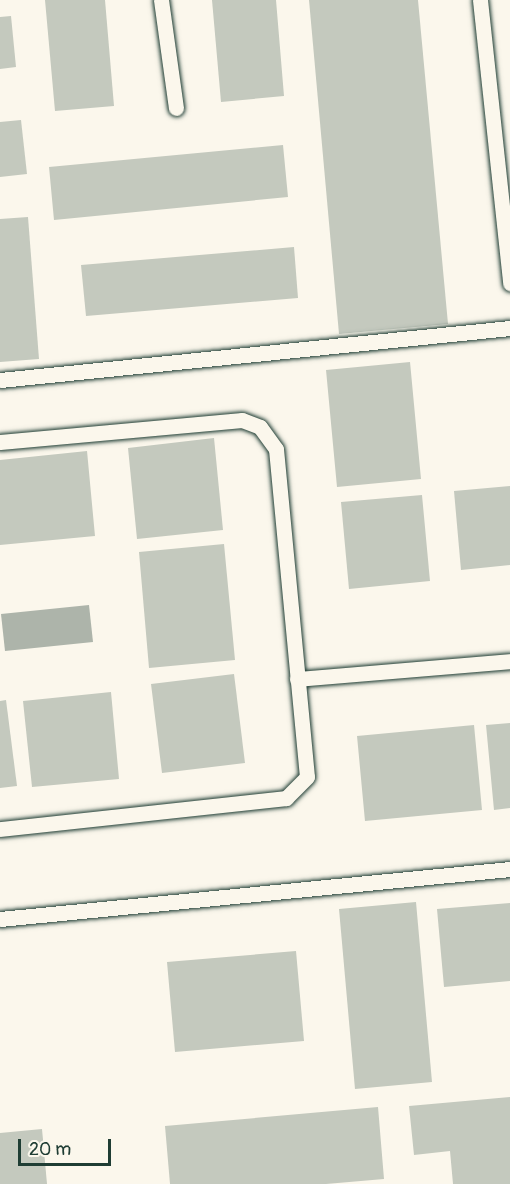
<!DOCTYPE html>
<html>
<head>
<meta charset="utf-8">
<style>
	body { margin:0 }
	#map { position:relative; width:510px; height:1184px; overflow:hidden; background:#fbf7ec; font-family:Pangolin,sans-serif }
	div>[style] { position:absolute }
	.water>* { inset:0; background:#adb4aa }
	.building>* { inset:0; background:#c4c9be }
	.roads { filter:drop-shadow(0 0 2px #1f3d34) drop-shadow(0 0 2px #1f3d34) }
	.service>* { height:15px; margin:-7.5px; padding:0 7.5px; transform-origin:7.5px; border-radius:7.5px; background:#fbf7ec }
	span { translate:-50% -50%; white-space:nowrap; text-align:center; line-height:1.15; -webkit-text-stroke:4.5px #fbf7ec; paint-order:stroke }
	.scale { position:absolute; left:18px; top:1139px; width:93px; height:27px; box-sizing:border-box; border:3px solid #1f3d34; border-top:0; padding-left:8px; font-size:18px; line-height:21px; white-space:nowrap; color:#1f3d34; -webkit-text-stroke:4px #fbf7ec; paint-order:stroke }
</style>
</head>
<body>
<div id="map">
	<div class="water">
		<i style="clip-path:polygon(89px 605px,93px 642px,5px 651px,1px 614px)"></i>
	</div>
	<div class="building">
		<i style="clip-path:polygon(45px 0,105px 0,114px 106px,55px 111px)"></i>
		<i style="clip-path:polygon(212px 0,276px 0,284px 96px,221px 102px)"></i>
		<i style="clip-path:polygon(309px 0,418px 0,448px 324px,339px 334px)"></i>
		<i style="clip-path:polygon(11px 16px,16px 67px,0 69px,0 17px)"></i>
		<i style="clip-path:polygon(21px 120px,27px 174px,0 177px,0 122px)"></i>
		<i style="clip-path:polygon(283px 145px,288px 197px,54px 220px,49px 167px)"></i>
		<i style="clip-path:polygon(28px 217px,39px 359px,0 362px,0 219px)"></i>
		<i style="clip-path:polygon(294px 247px,298px 298px,86px 316px,81px 265px)"></i>
		<i style="clip-path:polygon(410px 362px,421px 479px,337px 487px,326px 370px)"></i>
		<i style="clip-path:polygon(214px 438px,223px 530px,137px 539px,128px 448px)"></i>
		<i style="clip-path:polygon(87px 451px,95px 536px,0 545px,0 460px)"></i>
		<i style="clip-path:polygon(510px 486px,510px 565px,461px 570px,454px 491px)"></i>
		<i style="clip-path:polygon(422px 495px,430px 581px,349px 589px,341px 502px)"></i>
		<i style="clip-path:polygon(224px 544px,235px 660px,149px 668px,139px 552px)"></i>
		<i style="clip-path:polygon(234px 674px,245px 763px,162px 773px,151px 684px)"></i>
		<i style="clip-path:polygon(111px 692px,119px 779px,32px 787px,23px 701px)"></i>
		<i style="clip-path:polygon(6px 700px,17px 786px,0 788px,0 701px)"></i>
		<i style="clip-path:polygon(510px 723px,510px 808px,494px 810px,486px 725px)"></i>
		<i style="clip-path:polygon(474px 725px,482px 810px,365px 821px,357px 736px)"></i>
		<i style="clip-path:polygon(416px 902px,432px 1082px,355px 1089px,339px 909px)"></i>
		<i style="clip-path:polygon(510px 903px,510px 981px,444px 987px,437px 909px)"></i>
		<i style="clip-path:polygon(296px 951px,304px 1041px,175px 1052px,167px 962px)"></i>
		<i style="clip-path:polygon(510px 1097px,510px 1184px,453px 1184px,450px 1151px,414px 1155px,409px 1106px)"></i>
		<i style="clip-path:polygon(378px 1107px,384px 1179px,326px 1184px,170px 1184px,165px 1126px)"></i>
		<i style="clip-path:polygon(42px 1129px,47px 1184px,0 1184px,0 1133px)"></i>
	</div>
	<div class="roads">
		<div class="service">
			<i style="left:161px;top:0;width:109px;rotate:82.1deg"></i>
			<i style="left:480px;top:0;width:285px;rotate:83.9deg"></i>
			<i style="left:0;top:380px;width:513px;rotate:-5.82deg"></i>
			<i style="left:0;top:442px;width:243px;rotate:-5.2deg"></i>
			<i style="left:242px;top:420px;width:19px;rotate:21deg"></i>
			<i style="left:260px;top:427px;width:27px;rotate:54deg"></i>
			<i style="left:276px;top:449px;width:329px;rotate:84.6deg"></i>
			<i style="left:307px;top:777px;width:30px;rotate:135deg"></i>
			<i style="left:286px;top:798px;width:288px;rotate:173.8deg"></i>
			<i style="left:297px;top:679px;width:214px;rotate:-4.8deg"></i>
			<i style="left:0;top:919px;width:512px;rotate:-5.6deg"></i>
		</div>
	</div>
	<div class="scale">20 m</div>
</div>
</body>
</html>
